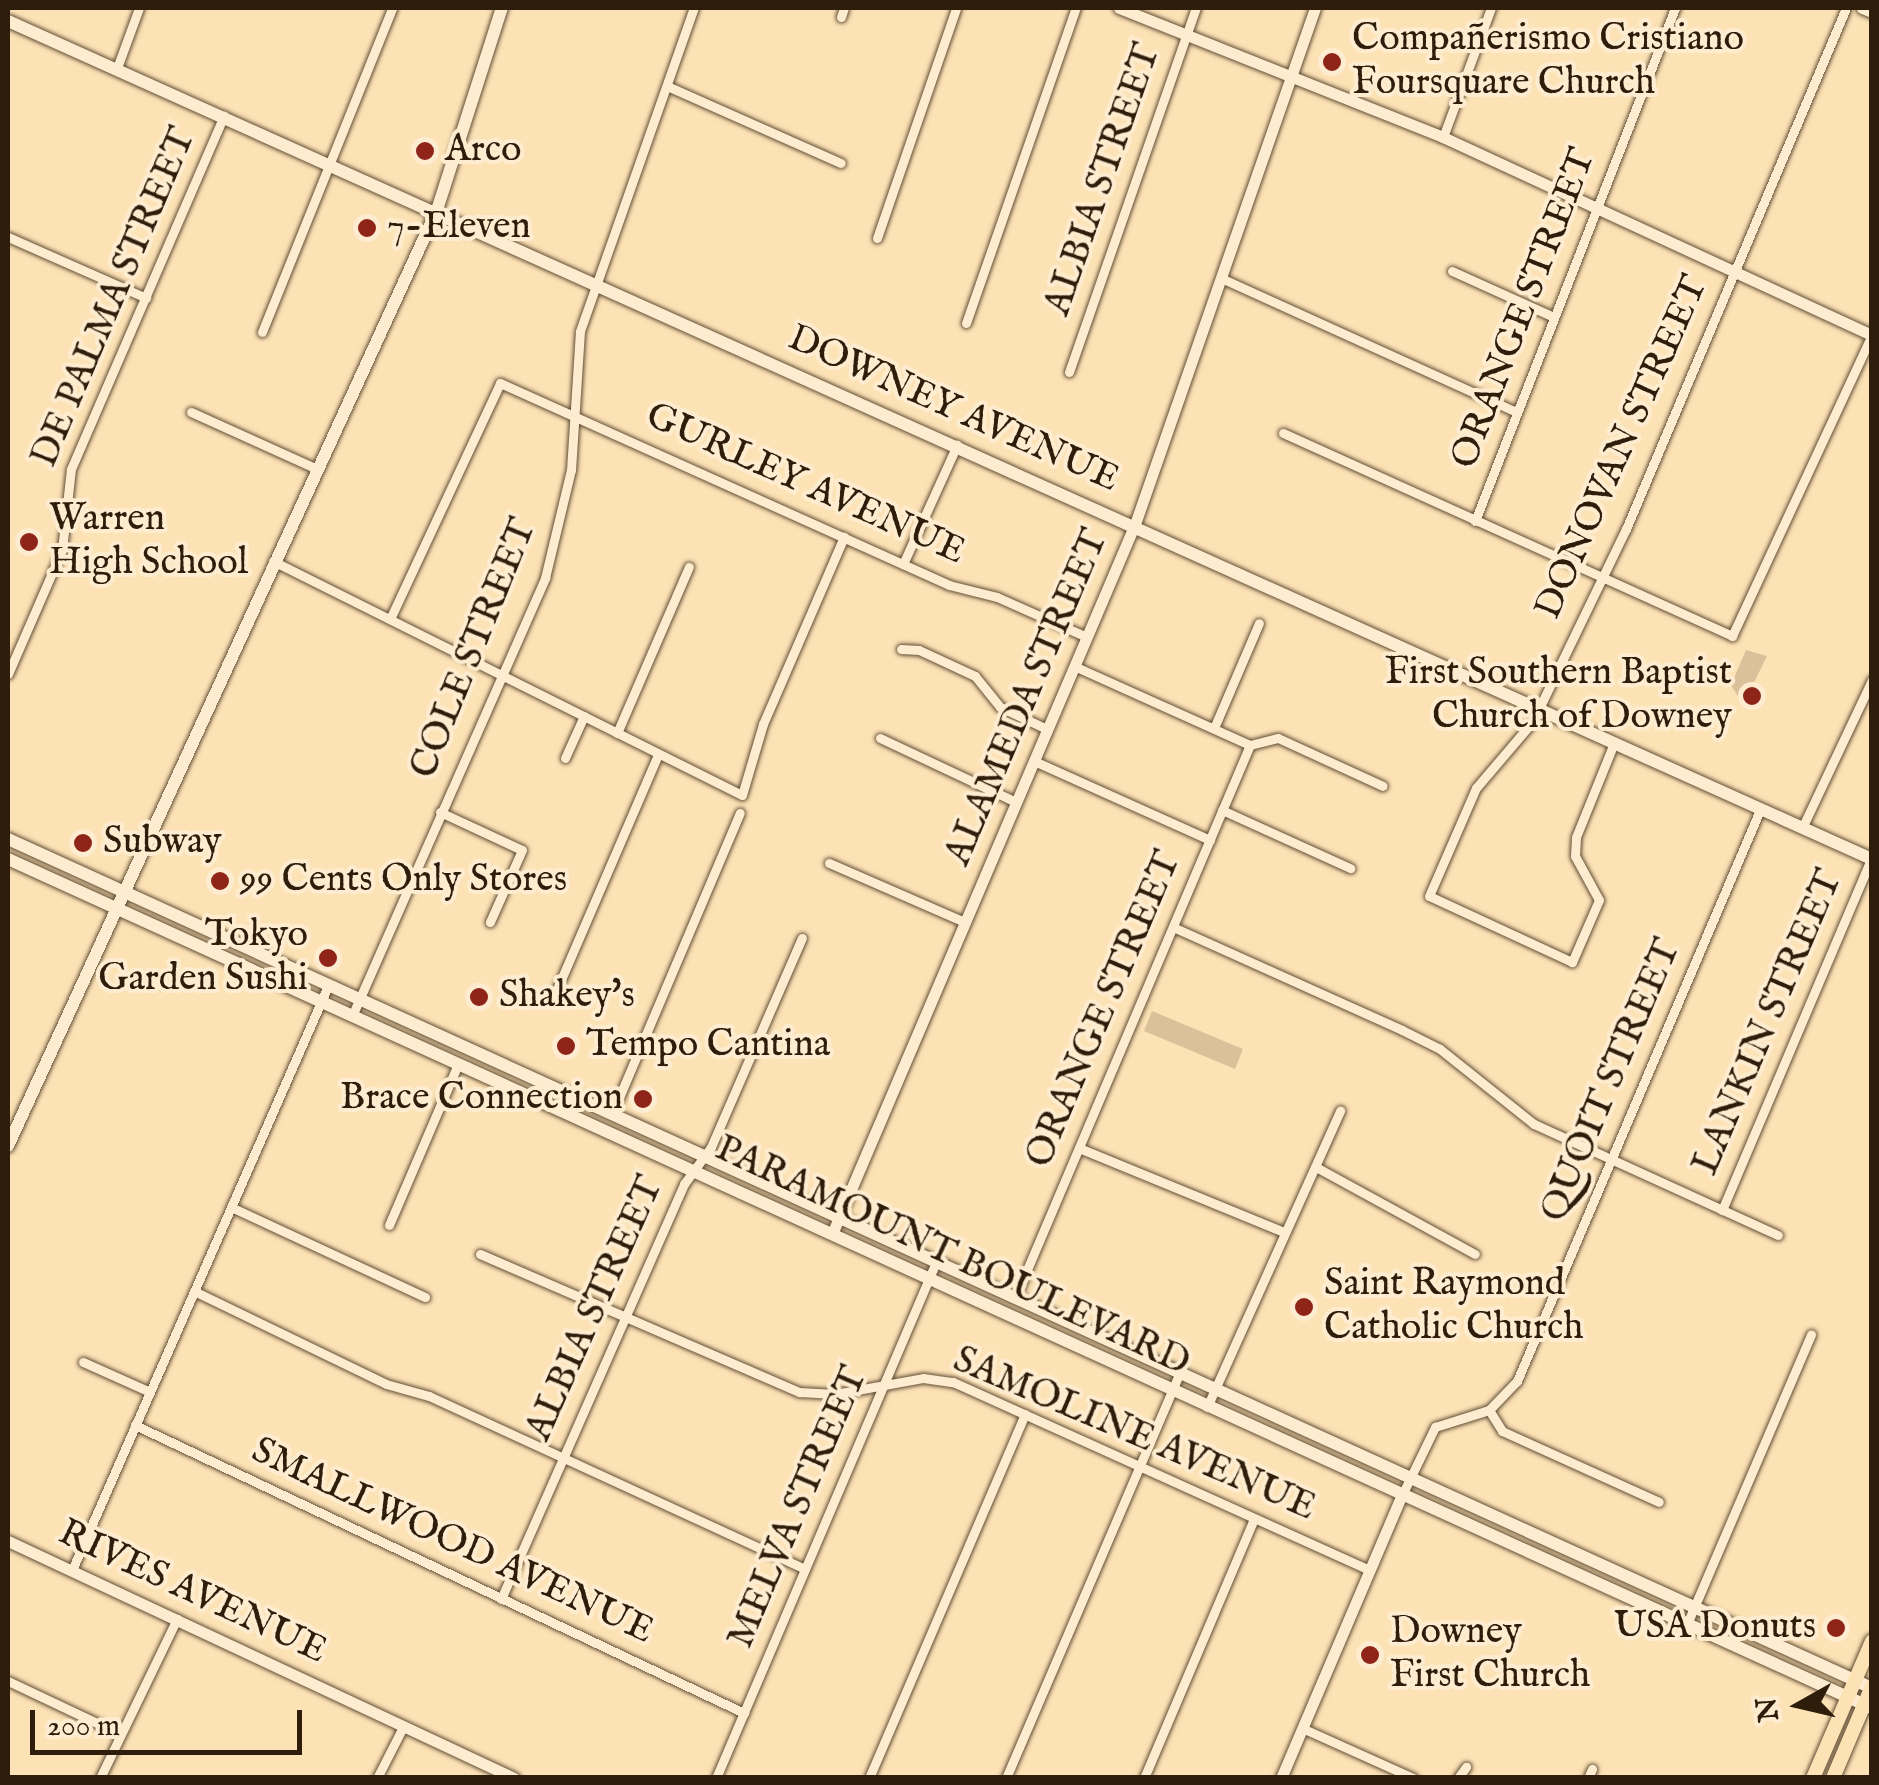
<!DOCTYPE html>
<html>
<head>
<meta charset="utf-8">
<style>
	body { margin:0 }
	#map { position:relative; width:1879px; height:1785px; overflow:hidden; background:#fde2b6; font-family:"IM FELL English",serif }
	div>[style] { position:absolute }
	.green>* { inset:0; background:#dac199 }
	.roads { filter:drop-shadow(0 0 2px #624e36) drop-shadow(0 0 2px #624e36) }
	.minor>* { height:9px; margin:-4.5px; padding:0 4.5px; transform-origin:4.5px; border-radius:4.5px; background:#feecd0 }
	.tertiary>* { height:11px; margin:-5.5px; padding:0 5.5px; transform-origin:5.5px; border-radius:5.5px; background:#feecd0 }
	.secondary>* { height:12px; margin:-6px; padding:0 6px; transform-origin:6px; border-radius:6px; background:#feecd0 }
	.primary>* { height:14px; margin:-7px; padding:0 7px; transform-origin:7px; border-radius:7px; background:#fde2b6 }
	.dots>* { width:28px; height:28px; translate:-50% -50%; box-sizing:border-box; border:5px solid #feecd0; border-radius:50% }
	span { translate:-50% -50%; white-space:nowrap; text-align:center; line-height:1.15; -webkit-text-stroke:8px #feecd0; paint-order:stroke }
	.poi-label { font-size:38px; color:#2f1d0b }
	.left { translate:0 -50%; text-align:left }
	.right { translate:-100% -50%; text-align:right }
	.street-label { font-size:38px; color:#2f1d0b }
	.frame { position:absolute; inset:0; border:10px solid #2f1d0b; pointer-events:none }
	.north { position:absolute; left:1749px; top:1655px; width:100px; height:100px; -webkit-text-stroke:8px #feecd0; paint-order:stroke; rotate:262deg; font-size:28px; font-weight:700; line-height:40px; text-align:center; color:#2f1d0b }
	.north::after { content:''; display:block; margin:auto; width:35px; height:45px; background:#2f1d0b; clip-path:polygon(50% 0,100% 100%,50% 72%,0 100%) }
	.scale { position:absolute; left:30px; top:1710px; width:272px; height:45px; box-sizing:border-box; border:5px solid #2f1d0b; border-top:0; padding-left:12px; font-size:30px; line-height:35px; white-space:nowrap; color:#2f1d0b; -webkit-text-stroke:8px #feecd0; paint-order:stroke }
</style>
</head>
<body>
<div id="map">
	<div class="green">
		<i style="clip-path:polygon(1746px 650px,1767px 656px,1743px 705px,1731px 685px)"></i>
		<i style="clip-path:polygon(1152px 1011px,1243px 1049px,1235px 1069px,1144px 1031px)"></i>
	</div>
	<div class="roads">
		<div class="minor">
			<i style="left:841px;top:17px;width:9px;rotate:-72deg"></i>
			<i style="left:117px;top:68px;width:64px;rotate:-69.9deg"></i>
			<i style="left:667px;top:86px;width:190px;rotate:23.9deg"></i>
			<i style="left:1443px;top:137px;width:138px;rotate:-69.6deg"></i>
			<i style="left:8px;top:237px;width:151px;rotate:23.8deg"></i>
			<i style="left:877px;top:238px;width:243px;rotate:-71deg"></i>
			<i style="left:1452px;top:271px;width:112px;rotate:24.3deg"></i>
			<i style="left:1221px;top:278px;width:325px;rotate:24.4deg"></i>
			<i style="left:966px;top:323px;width:334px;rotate:-70.8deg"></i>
			<i style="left:262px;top:332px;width:349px;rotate:-68.1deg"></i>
			<i style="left:1069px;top:372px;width:386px;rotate:-70.8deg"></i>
			<i style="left:191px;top:412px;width:136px;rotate:24.3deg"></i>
			<i style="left:1283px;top:433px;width:493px;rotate:24.3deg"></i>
			<i style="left:1732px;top:636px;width:332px;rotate:-65.1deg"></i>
			<i style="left:1475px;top:521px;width:551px;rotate:-68.7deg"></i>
			<i style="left:273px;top:561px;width:524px;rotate:26.52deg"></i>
			<i style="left:742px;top:795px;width:74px;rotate:-73.5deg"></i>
			<i style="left:763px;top:724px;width:204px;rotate:-66.6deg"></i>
			<i style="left:903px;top:564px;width:131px;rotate:-65.6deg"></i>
			<i style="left:390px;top:619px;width:260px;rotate:-65deg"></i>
			<i style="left:500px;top:383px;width:492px;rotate:24.2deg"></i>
			<i style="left:949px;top:585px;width:49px;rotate:14deg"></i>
			<i style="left:997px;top:597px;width:98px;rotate:24deg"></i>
			<i style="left:901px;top:649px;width:18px;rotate:3deg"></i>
			<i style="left:919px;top:650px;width:62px;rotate:24.9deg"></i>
			<i style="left:975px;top:676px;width:40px;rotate:51deg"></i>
			<i style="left:1000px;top:707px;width:52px;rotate:25.1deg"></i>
			<i style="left:1074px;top:666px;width:193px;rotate:24.2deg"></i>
			<i style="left:1250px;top:745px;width:29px;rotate:-14deg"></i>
			<i style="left:1278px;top:738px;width:115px;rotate:24.6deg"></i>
			<i style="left:8px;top:674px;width:135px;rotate:-66.5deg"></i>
			<i style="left:62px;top:550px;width:81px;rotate:-83.7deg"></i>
			<i style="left:71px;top:469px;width:385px;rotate:-66.6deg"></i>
			<i style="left:1214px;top:728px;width:114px;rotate:-66.8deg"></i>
			<i style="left:617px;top:733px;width:181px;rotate:-66.6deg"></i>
			<i style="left:880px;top:738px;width:150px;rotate:25.2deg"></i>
			<i style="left:1614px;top:743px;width:101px;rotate:112deg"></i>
			<i style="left:1576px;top:837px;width:19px;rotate:93deg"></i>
			<i style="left:1575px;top:856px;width:50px;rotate:61.4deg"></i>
			<i style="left:1599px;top:900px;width:68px;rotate:113.5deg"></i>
			<i style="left:1572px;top:962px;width:157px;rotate:-155.2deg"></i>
			<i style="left:1429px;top:896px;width:118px;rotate:-66.5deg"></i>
			<i style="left:1476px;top:788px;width:88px;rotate:-49.6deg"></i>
			<i style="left:1533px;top:721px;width:213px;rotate:-64.2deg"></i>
			<i style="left:1626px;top:529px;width:566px;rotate:-67.11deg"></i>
			<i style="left:565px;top:758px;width:46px;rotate:-65.7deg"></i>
			<i style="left:1034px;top:761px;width:193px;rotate:24.2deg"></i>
			<i style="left:1222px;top:810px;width:141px;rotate:24.4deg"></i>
			<i style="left:440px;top:812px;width:90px;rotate:24.9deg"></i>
			<i style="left:522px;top:850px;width:79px;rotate:114deg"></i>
			<i style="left:1802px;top:828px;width:164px;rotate:-64.7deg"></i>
			<i style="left:829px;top:863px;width:148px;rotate:23.5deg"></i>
			<i style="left:1173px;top:927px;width:251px;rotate:24.2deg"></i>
			<i style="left:1402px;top:1030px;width:42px;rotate:26.6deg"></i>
			<i style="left:1440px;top:1049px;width:120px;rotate:38.6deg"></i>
			<i style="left:1534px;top:1124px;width:268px;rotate:24.5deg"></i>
			<i style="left:554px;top:996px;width:263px;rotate:-66.7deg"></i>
			<i style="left:352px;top:1016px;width:479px;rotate:-66.2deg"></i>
			<i style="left:545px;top:578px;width:111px;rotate:-76.5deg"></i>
			<i style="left:571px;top:470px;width:139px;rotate:-86.3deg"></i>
			<i style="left:580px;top:331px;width:343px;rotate:-70.6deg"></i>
			<i style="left:612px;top:1114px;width:327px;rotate:-67deg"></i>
			<i style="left:1079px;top:1148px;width:222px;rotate:22.3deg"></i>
			<i style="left:1316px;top:1167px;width:181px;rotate:28.7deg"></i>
			<i style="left:231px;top:1207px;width:214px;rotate:24.9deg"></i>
			<i style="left:1722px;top:1210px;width:381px;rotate:-67deg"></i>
			<i style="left:389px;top:1225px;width:175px;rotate:-66.8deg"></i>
			<i style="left:480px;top:1254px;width:348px;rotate:23.4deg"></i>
			<i style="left:799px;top:1392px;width:36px;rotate:3deg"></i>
			<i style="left:835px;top:1394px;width:89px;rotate:-10.3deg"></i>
			<i style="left:923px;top:1378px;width:30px;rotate:8deg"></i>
			<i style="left:953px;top:1382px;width:457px;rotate:24.3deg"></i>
			<i style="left:194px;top:1291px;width:213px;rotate:25.8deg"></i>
			<i style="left:386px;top:1384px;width:45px;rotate:15.6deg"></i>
			<i style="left:429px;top:1396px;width:414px;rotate:24.7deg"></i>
			<i style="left:1015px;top:1298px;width:601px;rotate:-66.98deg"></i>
			<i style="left:83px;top:1362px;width:73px;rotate:24.1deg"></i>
			<i style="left:1207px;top:1407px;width:325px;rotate:-65.8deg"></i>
			<i style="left:1489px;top:1410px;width:25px;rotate:58deg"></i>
			<i style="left:1502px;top:1431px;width:172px;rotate:24.3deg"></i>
			<i style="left:135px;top:1425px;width:674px;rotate:25.31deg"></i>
			<i style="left:1402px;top:1495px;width:76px;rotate:-64.1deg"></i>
			<i style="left:1435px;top:1427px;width:57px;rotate:-17.5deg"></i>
			<i style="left:1489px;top:1410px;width:40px;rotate:-46deg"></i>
			<i style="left:1517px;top:1381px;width:621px;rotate:-66.95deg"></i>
			<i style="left:72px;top:1570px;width:638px;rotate:-66.33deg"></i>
			<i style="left:501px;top:1599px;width:454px;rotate:-66.2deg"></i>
			<i style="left:684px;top:1184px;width:46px;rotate:-53.9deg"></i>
			<i style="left:711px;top:1147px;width:228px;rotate:-66.5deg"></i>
			<i style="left:1687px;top:1624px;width:315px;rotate:-66.8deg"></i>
			<i style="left:8px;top:1681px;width:122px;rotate:25.3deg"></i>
			<i style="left:1302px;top:1728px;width:122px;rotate:24.2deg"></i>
			<i style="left:100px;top:1778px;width:177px;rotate:-64.2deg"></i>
			<i style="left:377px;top:1778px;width:59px;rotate:-63deg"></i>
			<i style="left:716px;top:1778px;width:561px;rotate:-66.91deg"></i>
			<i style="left:869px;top:1778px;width:396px;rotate:-66.8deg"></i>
			<i style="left:1006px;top:1778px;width:439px;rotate:-66.8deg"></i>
			<i style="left:1144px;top:1778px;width:281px;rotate:-67deg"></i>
			<i style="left:1458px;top:1778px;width:14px;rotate:-54deg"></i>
			<i style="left:1588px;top:1778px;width:10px;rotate:-66deg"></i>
		</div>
		<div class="tertiary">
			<i style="left:1119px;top:8px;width:349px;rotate:21.7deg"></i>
			<i style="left:1443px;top:137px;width:472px;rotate:24.8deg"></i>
			<i style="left:1862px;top:8px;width:11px;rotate:22deg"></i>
			<i style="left:832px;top:1234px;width:772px;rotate:-66.89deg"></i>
			<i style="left:1135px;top:524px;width:546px;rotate:-70.77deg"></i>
			<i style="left:8px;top:1541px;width:559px;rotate:25.1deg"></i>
			<i style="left:1281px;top:1778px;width:308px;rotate:-66.9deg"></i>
		</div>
		<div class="secondary">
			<i style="left:8px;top:21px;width:2044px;rotate:24.21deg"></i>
			<i style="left:8px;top:839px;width:2048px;rotate:24.49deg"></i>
			<i style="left:8px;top:859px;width:2048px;rotate:24.49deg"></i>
			<i style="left:8px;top:1146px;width:1030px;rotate:-65.38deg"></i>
			<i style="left:437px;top:210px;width:212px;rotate:-72.2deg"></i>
		</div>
		<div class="primary">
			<i style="left:1813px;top:1778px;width:149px;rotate:-66.7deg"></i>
			<i style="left:1833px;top:1778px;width:100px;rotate:-67deg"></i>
		</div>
	</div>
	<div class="dots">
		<i style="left:1332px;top:62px;background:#8f2418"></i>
		<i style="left:425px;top:151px;background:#8f2418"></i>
		<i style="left:367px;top:228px;background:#8f2418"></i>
		<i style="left:29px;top:542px;background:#8f2418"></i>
		<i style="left:1752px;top:696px;background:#8f2418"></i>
		<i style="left:83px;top:843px;background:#8f2418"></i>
		<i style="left:220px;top:881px;background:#8f2418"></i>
		<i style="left:328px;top:958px;background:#8f2418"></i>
		<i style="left:479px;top:997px;background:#8f2418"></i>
		<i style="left:566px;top:1046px;background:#8f2418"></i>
		<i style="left:643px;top:1099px;background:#8f2418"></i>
		<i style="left:1304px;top:1307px;background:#8f2418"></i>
		<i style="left:1836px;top:1628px;background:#8f2418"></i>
		<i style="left:1370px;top:1655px;background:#8f2418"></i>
	</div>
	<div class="poi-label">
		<span class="left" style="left:1352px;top:62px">Compañerismo Cristiano<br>Foursquare Church</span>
		<span class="left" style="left:445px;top:151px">Arco</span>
		<span class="left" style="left:387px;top:228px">7-Eleven</span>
		<span class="left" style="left:49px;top:542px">Warren<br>High School</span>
		<span class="right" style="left:1732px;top:696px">First Southern Baptist<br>Church of Downey</span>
		<span class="left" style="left:103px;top:843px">Subway</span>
		<span class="left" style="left:240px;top:881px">99 Cents Only Stores</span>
		<span class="right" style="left:308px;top:958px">Tokyo<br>Garden Sushi</span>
		<span class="left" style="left:499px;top:997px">Shakey's</span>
		<span class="left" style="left:586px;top:1046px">Tempo Cantina</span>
		<span class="right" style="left:623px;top:1099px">Brace Connection</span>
		<span class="left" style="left:1324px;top:1307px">Saint Raymond<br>Catholic Church</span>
		<span class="right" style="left:1816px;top:1628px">USA Donuts</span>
		<span class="left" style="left:1390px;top:1655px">Downey<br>First Church</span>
	</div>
	<div class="street-label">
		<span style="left:1104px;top:180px;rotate:-71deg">ALBIA STREET</span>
		<span style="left:115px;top:298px;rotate:-67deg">DE PALMA STREET</span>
		<span style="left:1525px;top:309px;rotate:-69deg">ORANGE STREET</span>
		<span style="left:953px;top:410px;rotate:24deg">DOWNEY AVENUE</span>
		<span style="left:1623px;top:448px;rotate:-66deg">DONOVAN STREET</span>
		<span style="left:805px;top:485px;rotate:24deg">GURLEY AVENUE</span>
		<span style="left:475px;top:649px;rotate:-68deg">COLE STREET</span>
		<span style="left:1028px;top:698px;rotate:-67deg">ALAMEDA STREET</span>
		<span style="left:1105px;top:1010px;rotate:-67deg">ORANGE STREET</span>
		<span style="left:1769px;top:1023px;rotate:-67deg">LANKIN STREET</span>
		<span style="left:1612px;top:1081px;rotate:-67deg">QUOIT STREET</span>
		<span style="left:952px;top:1257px;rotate:25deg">PARAMOUNT BOULEVARD</span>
		<span style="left:596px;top:1309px;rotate:-66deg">ALBIA STREET</span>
		<span style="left:1134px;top:1435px;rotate:23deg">SAMOLINE AVENUE</span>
		<span style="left:799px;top:1508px;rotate:-67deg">MELVA STREET</span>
		<span style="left:452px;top:1542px;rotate:25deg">SMALLWOOD AVENUE</span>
		<span style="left:192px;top:1593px;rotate:25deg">RIVES AVENUE</span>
	</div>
	<div class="frame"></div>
	<div class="north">N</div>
	<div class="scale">200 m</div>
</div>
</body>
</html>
